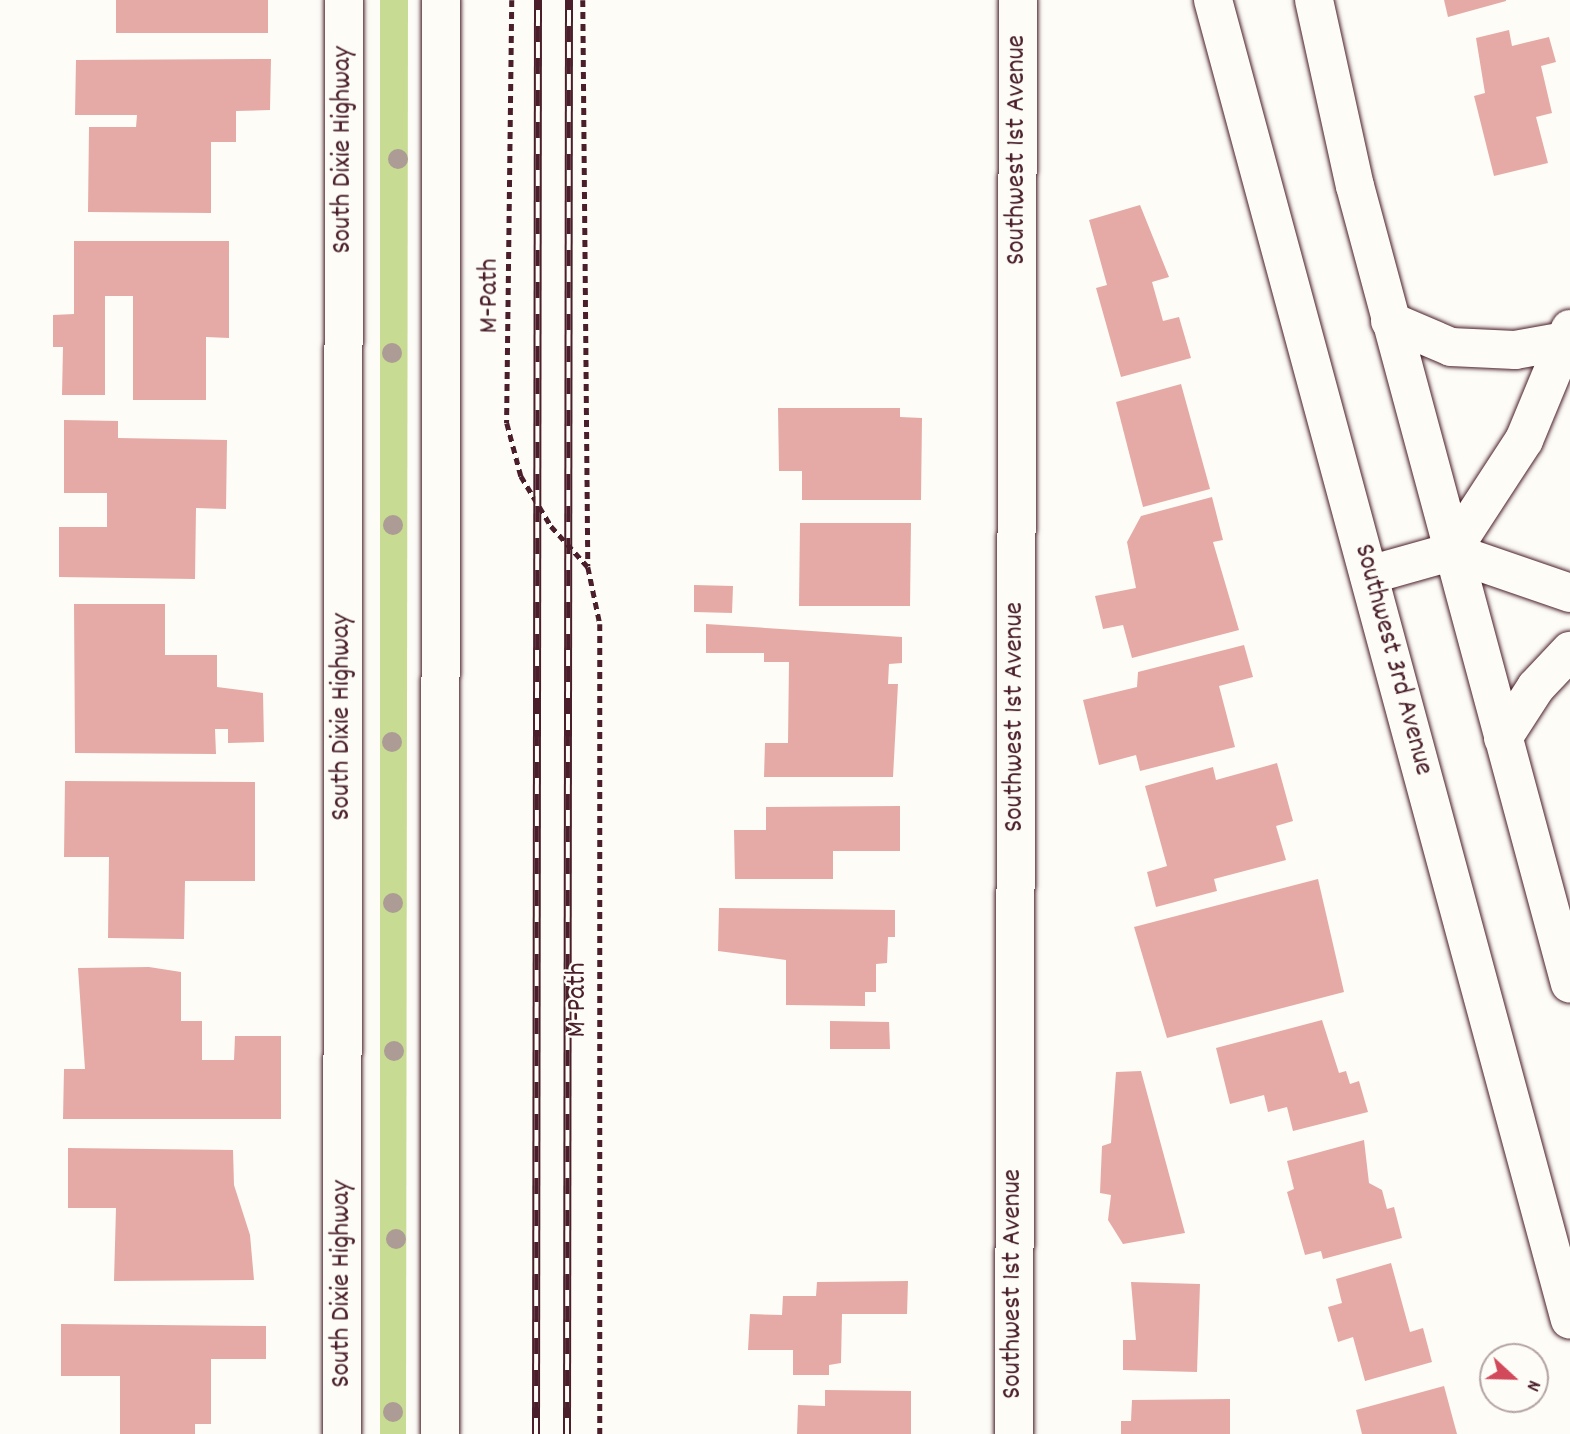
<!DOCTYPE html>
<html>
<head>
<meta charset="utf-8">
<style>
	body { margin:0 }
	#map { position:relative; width:1570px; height:1434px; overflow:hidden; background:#fdfcf7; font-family:Dekko,sans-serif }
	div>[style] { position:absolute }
	.green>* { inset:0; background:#c7dc92 }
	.building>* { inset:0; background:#e5aaa5 }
	.path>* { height:4.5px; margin-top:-2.25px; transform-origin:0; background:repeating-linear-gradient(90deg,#4a1f2b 0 7px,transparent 0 12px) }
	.roads { filter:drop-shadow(0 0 2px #4a1f2b) drop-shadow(0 0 2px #4a1f2b) }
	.street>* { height:38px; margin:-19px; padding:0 19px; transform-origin:19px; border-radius:19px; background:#fdfcf7 }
	.secondary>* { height:38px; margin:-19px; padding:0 19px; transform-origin:19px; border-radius:19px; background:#fdfcf7 }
	.highway>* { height:38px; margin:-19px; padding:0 19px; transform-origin:19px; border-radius:19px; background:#fdfcf7 }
	.rail>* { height:8px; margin-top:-4px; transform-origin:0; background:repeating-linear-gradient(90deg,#fdfcf7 0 16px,#4a1f2b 0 32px); box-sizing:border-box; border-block:2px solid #4a1f2b }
	.trees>* { width:20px; height:20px; margin:-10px; border-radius:50%; background:#ac9c95 }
	span { translate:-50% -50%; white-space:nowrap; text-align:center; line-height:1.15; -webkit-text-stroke:5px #fdfcf7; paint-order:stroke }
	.street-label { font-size:28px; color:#4a1f2b }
	.north { position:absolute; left:1479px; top:1343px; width:70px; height:70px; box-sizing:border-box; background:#fdfcf7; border:2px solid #b5a4a5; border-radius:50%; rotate:112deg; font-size:19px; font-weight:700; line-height:28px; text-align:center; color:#4a1f2b }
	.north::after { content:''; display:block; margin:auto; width:24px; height:32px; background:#d1495b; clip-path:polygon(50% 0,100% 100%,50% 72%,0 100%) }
</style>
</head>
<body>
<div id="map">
	<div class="green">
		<i style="clip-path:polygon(380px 0,408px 0,406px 1434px,380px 1434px)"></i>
	</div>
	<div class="building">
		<i style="clip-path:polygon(116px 0,268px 0,268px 33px,116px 33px)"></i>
		<i style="clip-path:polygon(1444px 0,1506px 0,1506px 1px,1448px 17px)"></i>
		<i style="clip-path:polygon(1509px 30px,1512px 46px,1549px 37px,1556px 62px,1541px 66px,1552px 113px,1536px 117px,1548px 163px,1494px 176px,1474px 96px,1485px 93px,1476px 38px)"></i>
		<i style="clip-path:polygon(271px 59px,270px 110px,236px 111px,236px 142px,211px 142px,211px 213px,88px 212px,89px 127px,136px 127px,137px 115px,75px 115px,76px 60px)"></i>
		<i style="clip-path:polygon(1140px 205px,1169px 277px,1152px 282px,1163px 321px,1179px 317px,1191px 358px,1121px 377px,1096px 288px,1107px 285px,1089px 220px)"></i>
		<i style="clip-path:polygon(74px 241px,229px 241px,229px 338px,206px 337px,206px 400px,133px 400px,133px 296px,105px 296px,105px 395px,62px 395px,63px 347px,53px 347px,53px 315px,74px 314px)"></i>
		<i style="clip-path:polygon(1181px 384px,1210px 489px,1143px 507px,1116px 402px)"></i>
		<i style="clip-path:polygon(778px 408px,900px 408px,900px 417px,922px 418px,921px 500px,802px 500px,802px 471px,779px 471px)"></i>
		<i style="clip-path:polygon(64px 420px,118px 421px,118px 438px,227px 440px,226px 509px,196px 508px,195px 579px,59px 577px,59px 527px,107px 527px,107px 493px,64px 493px)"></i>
		<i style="clip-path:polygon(1212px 497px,1223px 540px,1213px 542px,1239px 630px,1132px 658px,1123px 625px,1103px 629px,1095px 596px,1136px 588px,1127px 542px,1141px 516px)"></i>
		<i style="clip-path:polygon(800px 523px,911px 523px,910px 606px,799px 606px)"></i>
		<i style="clip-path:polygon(694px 585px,733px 586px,732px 613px,694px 612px)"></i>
		<i style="clip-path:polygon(74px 604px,165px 604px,165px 655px,217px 655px,217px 687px,263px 693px,264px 742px,228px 743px,228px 729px,215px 729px,216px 754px,75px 753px)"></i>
		<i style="clip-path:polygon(706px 624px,902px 637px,902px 663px,889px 664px,888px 684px,898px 684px,893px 777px,764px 777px,765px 743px,788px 743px,789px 662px,764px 662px,764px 653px,706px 653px)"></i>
		<i style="clip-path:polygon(1244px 645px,1253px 677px,1219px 686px,1235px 747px,1140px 771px,1136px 755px,1099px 765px,1083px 700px,1137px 687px,1138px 672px)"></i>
		<i style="clip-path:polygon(1277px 763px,1293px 821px,1276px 826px,1286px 860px,1214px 879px,1217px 891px,1156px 907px,1147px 872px,1167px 866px,1145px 786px,1213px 767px,1216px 780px)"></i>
		<i style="clip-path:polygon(65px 781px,255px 782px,255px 881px,185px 881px,184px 939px,108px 938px,109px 857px,64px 857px)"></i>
		<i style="clip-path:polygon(900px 806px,900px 851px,833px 851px,833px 879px,735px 879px,734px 830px,766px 830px,766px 807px)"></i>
		<i style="clip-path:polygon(1318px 879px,1344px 992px,1167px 1038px,1134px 927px)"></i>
		<i style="clip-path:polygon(719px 908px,895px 910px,895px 937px,888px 937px,887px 963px,876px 964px,876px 992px,865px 992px,865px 1006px,786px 1005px,786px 960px,718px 951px)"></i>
		<i style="clip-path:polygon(149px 967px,181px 972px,181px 1021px,202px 1021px,202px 1060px,234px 1060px,235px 1036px,281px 1036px,281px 1119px,63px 1119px,64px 1069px,85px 1069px,78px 968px)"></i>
		<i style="clip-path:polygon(1322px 1020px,1339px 1073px,1346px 1071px,1350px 1084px,1359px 1081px,1368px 1112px,1293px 1131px,1287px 1107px,1268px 1112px,1264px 1095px,1230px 1104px,1216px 1048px)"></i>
		<i style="clip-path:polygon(830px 1021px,889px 1022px,890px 1049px,830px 1049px)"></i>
		<i style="clip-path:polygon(1141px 1071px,1185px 1233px,1123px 1244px,1108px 1220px,1111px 1195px,1100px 1193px,1102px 1146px,1111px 1143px,1116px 1072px)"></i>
		<i style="clip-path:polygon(1364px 1140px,1369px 1183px,1382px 1190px,1387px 1209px,1394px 1207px,1402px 1238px,1323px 1259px,1321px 1251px,1305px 1255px,1287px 1192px,1294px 1189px,1287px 1161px)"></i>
		<i style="clip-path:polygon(68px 1148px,233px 1150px,234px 1185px,250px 1235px,254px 1280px,114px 1281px,116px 1208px,68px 1208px)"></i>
		<i style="clip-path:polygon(1391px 1263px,1410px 1332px,1423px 1328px,1432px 1362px,1365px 1381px,1353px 1337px,1338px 1342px,1328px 1307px,1342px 1303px,1336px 1279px)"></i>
		<i style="clip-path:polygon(908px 1281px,907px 1314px,842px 1314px,841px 1363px,829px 1365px,829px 1375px,793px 1375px,793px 1350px,748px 1350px,750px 1314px,782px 1315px,783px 1296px,816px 1296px,817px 1282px)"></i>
		<i style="clip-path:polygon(1131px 1282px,1200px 1284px,1197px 1372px,1123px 1370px,1123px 1340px,1136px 1340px)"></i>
		<i style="clip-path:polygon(61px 1324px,266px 1326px,266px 1359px,211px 1359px,211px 1424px,195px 1424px,195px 1434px,120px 1434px,120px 1376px,61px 1376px)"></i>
		<i style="clip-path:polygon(1444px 1386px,1457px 1434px,1362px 1434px,1356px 1410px)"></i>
		<i style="clip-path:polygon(825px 1390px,911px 1391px,911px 1434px,797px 1434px,798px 1405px,825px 1406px)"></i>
		<i style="clip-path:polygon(1230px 1399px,1230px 1434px,1121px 1434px,1121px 1421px,1131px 1421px,1132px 1400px)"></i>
	</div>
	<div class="path">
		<i style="left:512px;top:0;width:423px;rotate:90.7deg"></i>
		<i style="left:507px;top:423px;width:55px;rotate:75.2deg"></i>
		<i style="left:521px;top:476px;width:58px;rotate:59deg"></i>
		<i style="left:551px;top:526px;width:55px;rotate:47.9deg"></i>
		<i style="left:588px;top:567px;width:58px;rotate:78.1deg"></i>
		<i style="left:600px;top:624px;width:810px;rotate:90deg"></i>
		<i style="left:583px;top:0;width:566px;rotate:89.49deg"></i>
	</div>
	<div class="roads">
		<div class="street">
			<i style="left:1570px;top:329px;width:120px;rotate:112.5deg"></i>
			<i style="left:1524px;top:440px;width:134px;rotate:123.1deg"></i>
			<i style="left:1451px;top:552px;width:126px;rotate:19deg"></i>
			<i style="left:1014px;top:1434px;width:1434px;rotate:-89.84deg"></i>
		</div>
		<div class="secondary">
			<i style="left:1213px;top:0;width:1367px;rotate:74.87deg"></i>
			<i style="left:1314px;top:0;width:190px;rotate:77.6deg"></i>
			<i style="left:1355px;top:186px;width:826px;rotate:74.92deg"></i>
			<i style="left:1390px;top:321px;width:66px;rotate:23.1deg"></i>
			<i style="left:1451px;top:347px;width:64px;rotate:2.7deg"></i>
			<i style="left:1515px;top:350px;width:51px;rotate:-10.2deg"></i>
			<i style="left:1369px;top:575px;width:85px;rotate:-15.7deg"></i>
			<i style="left:1503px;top:738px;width:61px;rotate:-57.1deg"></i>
			<i style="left:1536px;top:687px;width:50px;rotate:-46.6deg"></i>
		</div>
		<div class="highway">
			<i style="left:342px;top:1434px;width:1434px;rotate:-89.92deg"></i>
			<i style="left:440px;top:1434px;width:1434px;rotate:-89.96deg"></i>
		</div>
	</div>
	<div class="rail">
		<i style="left:536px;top:1434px;width:1434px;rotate:-89.92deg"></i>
		<i style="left:567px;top:1434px;width:1434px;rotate:-89.92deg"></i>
	</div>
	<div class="trees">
		<i style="left:398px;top:159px"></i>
		<i style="left:392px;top:353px"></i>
		<i style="left:393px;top:525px"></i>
		<i style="left:392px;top:742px"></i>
		<i style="left:393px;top:903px"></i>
		<i style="left:394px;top:1051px"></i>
		<i style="left:396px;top:1239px"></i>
		<i style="left:393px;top:1412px"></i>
	</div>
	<div class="street-label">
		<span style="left:344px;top:150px;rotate:-90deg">South Dixie Highway</span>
		<span style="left:1018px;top:150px;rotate:-90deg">Southwest 1st Avenue</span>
		<span style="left:491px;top:296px;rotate:-90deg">M-Path</span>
		<span style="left:1392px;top:660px;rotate:75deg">Southwest 3rd Avenue</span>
		<span style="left:343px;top:717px;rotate:-90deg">South Dixie Highway</span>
		<span style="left:1016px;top:717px;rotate:-90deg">Southwest 1st Avenue</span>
		<span style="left:579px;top:1000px;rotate:-90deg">M-Path</span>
		<span style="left:343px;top:1284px;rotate:-90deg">South Dixie Highway</span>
		<span style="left:1014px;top:1284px;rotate:-90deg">Southwest 1st Avenue</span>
	</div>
	<div class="north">N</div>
</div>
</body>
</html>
